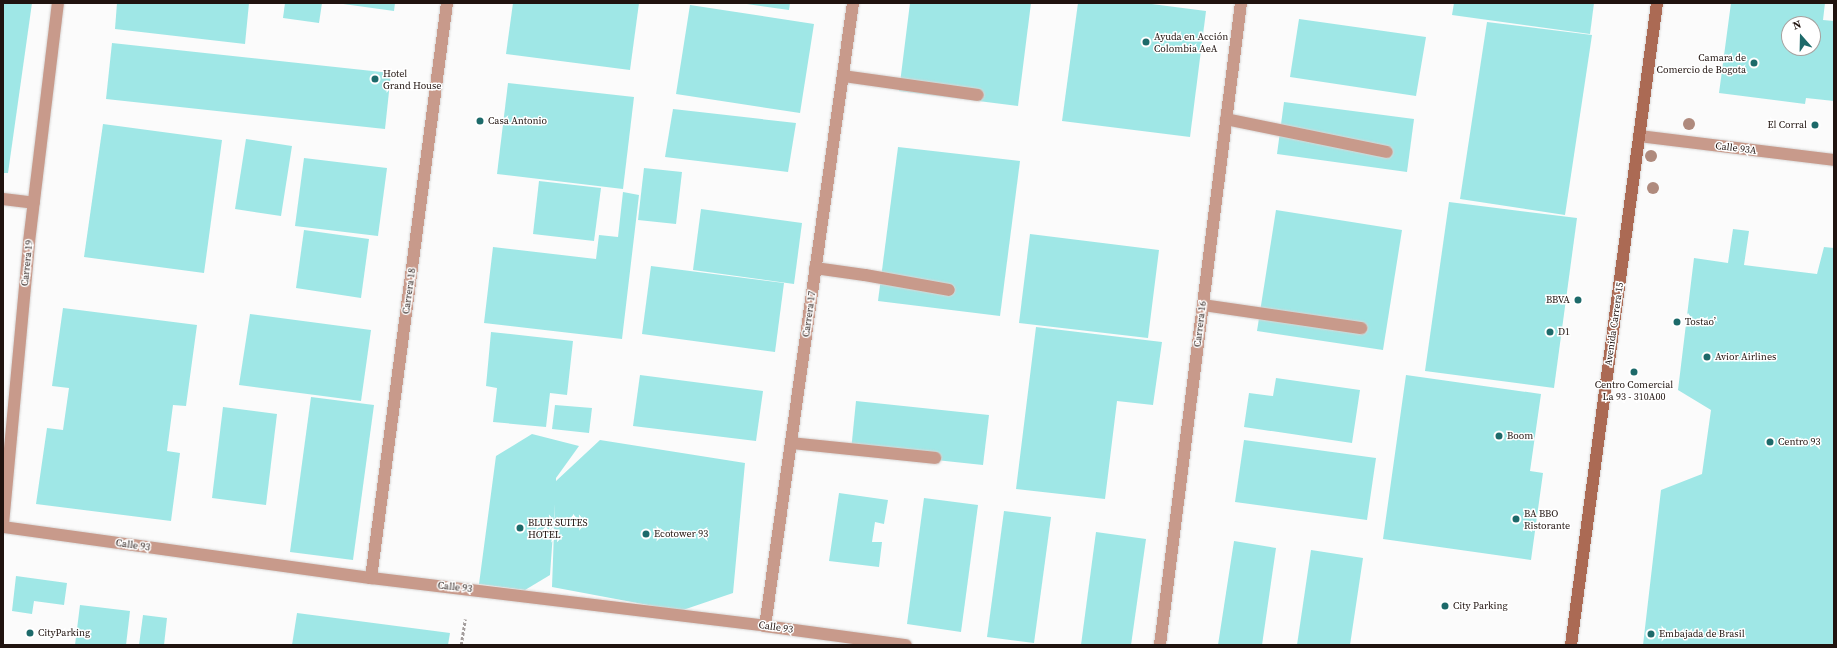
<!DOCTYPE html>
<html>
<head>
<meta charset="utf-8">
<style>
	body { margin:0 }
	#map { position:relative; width:1837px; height:648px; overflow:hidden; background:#fbfbfb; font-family:"Source Serif 4",serif }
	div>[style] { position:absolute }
	.building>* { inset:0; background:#9fe7e6 }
	.path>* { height:2.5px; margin-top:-1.25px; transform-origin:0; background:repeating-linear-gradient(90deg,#a39d9c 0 3px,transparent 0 5px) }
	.roads { filter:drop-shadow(0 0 1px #d8d6d5) drop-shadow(0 0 1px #d8d6d5) }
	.lane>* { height:12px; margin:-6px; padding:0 6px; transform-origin:6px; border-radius:6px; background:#c89a8b }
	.street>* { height:12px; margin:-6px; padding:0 6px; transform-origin:6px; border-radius:6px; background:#c89a8b }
	.secondary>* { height:12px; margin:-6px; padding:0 6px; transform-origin:6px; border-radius:6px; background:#ab6a54 }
	.trees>* { width:12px; height:12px; margin:-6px; border-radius:50%; background:#af8a7d }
	.dots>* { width:11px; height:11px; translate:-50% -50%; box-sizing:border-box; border:2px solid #fff; border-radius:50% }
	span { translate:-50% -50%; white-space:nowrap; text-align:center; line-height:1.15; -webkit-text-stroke:3px #fff; paint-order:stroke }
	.poi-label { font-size:10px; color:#20130f }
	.left { translate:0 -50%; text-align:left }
	.right { translate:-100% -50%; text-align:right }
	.street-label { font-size:10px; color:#20130f }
	.frame { position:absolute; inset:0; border:4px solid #20130f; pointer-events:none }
	.north { position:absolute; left:1781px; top:16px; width:40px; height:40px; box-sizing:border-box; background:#fff; border:1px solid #a6a19f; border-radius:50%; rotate:340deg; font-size:11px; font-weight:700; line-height:16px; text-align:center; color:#20130f }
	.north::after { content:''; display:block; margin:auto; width:14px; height:18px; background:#1d6a6a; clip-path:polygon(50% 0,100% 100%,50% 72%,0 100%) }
</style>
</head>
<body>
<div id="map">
	<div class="building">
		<i style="clip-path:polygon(3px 3px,32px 3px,8px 173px,3px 173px)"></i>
		<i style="clip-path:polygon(117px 3px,249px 3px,245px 44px,115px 29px)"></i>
		<i style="clip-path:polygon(285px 3px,322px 3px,319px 23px,283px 18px)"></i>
		<i style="clip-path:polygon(336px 3px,395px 3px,394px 11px)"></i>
		<i style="clip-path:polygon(513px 3px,639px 3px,630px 70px,506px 54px)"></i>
		<i style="clip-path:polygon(740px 3px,790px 3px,789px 10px)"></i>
		<i style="clip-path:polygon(910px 3px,1031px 3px,1018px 106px,899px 91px)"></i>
		<i style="clip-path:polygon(1078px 3px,1144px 3px,1206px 11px,1190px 137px,1062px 121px)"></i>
		<i style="clip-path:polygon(1454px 3px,1594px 3px,1590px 34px,1452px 15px)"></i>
		<i style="clip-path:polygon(evenodd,1731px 3px,1825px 3px,1823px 20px,1834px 21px,1834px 101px,1806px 98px,1805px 104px,1719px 93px,1731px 3px,1789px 24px,1813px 24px,1813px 48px,1789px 48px,1789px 24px)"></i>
		<i style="clip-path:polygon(690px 5px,814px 24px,800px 113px,676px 94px)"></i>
		<i style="clip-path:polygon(1299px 19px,1426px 37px,1416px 96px,1290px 77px)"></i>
		<i style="clip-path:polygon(1487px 22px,1592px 35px,1565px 215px,1460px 199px)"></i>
		<i style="clip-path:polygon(112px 43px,391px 73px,385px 129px,106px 99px)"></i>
		<i style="clip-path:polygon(508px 83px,634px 97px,623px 189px,497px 174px)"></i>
		<i style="clip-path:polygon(1284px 102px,1414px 119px,1407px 172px,1277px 154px)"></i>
		<i style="clip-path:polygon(673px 109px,796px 123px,788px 172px,665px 157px)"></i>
		<i style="clip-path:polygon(103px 124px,222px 140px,204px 273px,84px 257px)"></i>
		<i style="clip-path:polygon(246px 139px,292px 146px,281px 216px,235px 209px)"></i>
		<i style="clip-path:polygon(898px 147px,1020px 161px,1000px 316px,878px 301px)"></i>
		<i style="clip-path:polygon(304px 158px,387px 168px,378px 236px,295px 226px)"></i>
		<i style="clip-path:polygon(644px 168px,682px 172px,676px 224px,638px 220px)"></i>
		<i style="clip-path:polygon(539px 181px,601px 188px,594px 241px,533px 234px)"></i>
		<i style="clip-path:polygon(623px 192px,639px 195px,622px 339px,484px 323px,493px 247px,596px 259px,599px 235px,618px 237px)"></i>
		<i style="clip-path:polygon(1449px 202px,1577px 218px,1554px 388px,1425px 371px)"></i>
		<i style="clip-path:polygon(701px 209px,802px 223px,794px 284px,693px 270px)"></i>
		<i style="clip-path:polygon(1276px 210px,1402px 230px,1383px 350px,1257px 331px)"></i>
		<i style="clip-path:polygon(1733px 229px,1749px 231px,1744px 265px,1817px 274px,1824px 247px,1834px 248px,1834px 645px,1643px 645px,1661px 490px,1702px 474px,1711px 410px,1678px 390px,1694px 258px,1728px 263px)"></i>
		<i style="clip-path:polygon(304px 230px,369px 239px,361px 298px,296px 288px)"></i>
		<i style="clip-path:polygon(1030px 234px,1159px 250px,1148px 338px,1019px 323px)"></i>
		<i style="clip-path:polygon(651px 266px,784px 283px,775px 352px,642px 334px)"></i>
		<i style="clip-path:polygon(63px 308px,197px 325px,186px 406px,173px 405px,167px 451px,180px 453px,171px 521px,36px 504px,47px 428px,63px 430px,69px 388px,52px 386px)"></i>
		<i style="clip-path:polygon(250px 314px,371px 330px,361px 401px,239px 385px)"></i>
		<i style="clip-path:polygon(1036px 327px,1162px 342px,1153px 405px,1117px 401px,1105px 499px,1016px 489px)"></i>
		<i style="clip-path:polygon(491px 332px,573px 341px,567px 395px,550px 393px,546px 427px,493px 422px,497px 388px,486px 386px)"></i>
		<i style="clip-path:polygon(640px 375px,763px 391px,756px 441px,633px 426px)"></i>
		<i style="clip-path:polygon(1406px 375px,1541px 394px,1530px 471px,1543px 473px,1531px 560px,1383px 539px)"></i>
		<i style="clip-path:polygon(1276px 378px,1360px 390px,1352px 443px,1244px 427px,1249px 393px,1273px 396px)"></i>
		<i style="clip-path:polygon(311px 397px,374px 405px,353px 560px,290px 552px)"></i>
		<i style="clip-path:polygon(856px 401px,989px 415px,983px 465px,851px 451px)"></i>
		<i style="clip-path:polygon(555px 405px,592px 408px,589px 433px,552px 429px)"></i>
		<i style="clip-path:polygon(223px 407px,277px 414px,266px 505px,212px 498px)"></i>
		<i style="clip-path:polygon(532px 434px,579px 446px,556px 478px,556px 481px,600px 440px,745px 463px,733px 593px,680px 611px,552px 587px,555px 504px,550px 575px,525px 590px,479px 584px,496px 456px)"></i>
		<i style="clip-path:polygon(1244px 440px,1376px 458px,1367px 520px,1235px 502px)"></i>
		<i style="clip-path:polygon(839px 493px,888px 500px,884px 524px,875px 522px,872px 542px,882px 542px,879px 567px,829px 561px)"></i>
		<i style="clip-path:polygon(924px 498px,978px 505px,961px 632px,907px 624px)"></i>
		<i style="clip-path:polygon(1004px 511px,1051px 517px,1034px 643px,987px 637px)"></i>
		<i style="clip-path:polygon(1096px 532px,1146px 539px,1131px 645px,1081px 645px)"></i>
		<i style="clip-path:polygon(1234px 541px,1276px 548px,1262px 645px,1218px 645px)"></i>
		<i style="clip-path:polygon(1311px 550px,1363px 558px,1350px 645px,1297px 645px)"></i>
		<i style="clip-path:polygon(16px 576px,67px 583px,64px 605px,34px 601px,32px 614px,12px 611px)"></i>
		<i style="clip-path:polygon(80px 605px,130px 611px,126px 645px,75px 645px)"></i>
		<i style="clip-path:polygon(297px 613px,450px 633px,448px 645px,292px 645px)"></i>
		<i style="clip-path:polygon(143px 615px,167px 618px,164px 645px,139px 645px)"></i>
	</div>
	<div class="path">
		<i style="left:461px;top:645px;width:26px;rotate:-81deg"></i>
	</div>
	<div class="roads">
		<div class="lane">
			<i style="left:1226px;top:119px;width:164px;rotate:11.6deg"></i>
			<i style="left:815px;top:268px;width:50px;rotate:8deg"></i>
			<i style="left:865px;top:275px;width:85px;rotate:10.1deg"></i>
			<i style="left:1203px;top:305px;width:160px;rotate:8.3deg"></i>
			<i style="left:791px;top:443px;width:145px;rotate:5.9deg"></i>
		</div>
		<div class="street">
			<i style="left:843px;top:76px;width:136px;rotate:8deg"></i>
			<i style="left:1639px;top:136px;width:196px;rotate:7deg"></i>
			<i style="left:3px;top:199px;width:31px;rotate:7deg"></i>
			<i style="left:3px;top:524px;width:283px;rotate:-84.7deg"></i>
			<i style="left:29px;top:242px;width:241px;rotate:-83.1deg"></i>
			<i style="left:3px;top:527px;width:372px;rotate:7.9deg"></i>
			<i style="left:371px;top:578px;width:397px;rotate:6.9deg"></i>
			<i style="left:765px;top:626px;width:142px;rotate:7.7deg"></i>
			<i style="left:371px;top:578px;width:580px;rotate:-82.47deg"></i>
			<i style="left:765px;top:626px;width:629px;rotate:-81.96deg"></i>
			<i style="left:1160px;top:645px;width:647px;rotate:-82.81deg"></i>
		</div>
		<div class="secondary">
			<i style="left:1571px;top:645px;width:648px;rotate:-82.37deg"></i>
		</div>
	</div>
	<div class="trees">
		<i style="left:1689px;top:124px"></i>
		<i style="left:1651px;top:156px"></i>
		<i style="left:1653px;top:188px"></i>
	</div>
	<div class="dots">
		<i style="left:1146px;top:42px;background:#1d6a6a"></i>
		<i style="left:1754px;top:63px;background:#1d6a6a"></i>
		<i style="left:375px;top:79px;background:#1d6a6a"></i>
		<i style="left:480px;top:121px;background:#1d6a6a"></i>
		<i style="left:1815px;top:125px;background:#1d6a6a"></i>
		<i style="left:1578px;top:300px;background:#1d6a6a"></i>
		<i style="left:1677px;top:322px;background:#1d6a6a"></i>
		<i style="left:1550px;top:332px;background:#1d6a6a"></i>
		<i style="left:1707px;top:357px;background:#1d6a6a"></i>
		<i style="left:1634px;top:372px;background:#1d6a6a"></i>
		<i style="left:1499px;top:436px;background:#1d6a6a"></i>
		<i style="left:1770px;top:442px;background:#1d6a6a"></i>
		<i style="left:1516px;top:519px;background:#1d6a6a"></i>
		<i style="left:520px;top:528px;background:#1d6a6a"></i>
		<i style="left:646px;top:534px;background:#1d6a6a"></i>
		<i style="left:1445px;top:606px;background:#1d6a6a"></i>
		<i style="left:30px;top:633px;background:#1d6a6a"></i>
		<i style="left:1651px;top:634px;background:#1d6a6a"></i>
	</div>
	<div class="poi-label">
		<span class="left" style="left:1154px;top:42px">Ayuda en Acción<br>Colombia AeA</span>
		<span class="right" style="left:1746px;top:63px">Camara de<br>Comercio de Bogota</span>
		<span class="left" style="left:383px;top:79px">Hotel<br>Grand House</span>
		<span class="left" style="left:488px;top:121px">Casa Antonio</span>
		<span class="right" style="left:1807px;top:125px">El Corral</span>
		<span class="right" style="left:1570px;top:300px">BBVA</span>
		<span class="left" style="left:1685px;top:322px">Tostao’</span>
		<span class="left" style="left:1558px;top:332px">D1</span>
		<span class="left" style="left:1715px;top:357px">Avior Airlines</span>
		<span style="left:1634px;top:390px">Centro Comercial<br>La 93 - 310A00</span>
		<span class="left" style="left:1507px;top:436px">Boom</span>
		<span class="left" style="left:1778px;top:442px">Centro 93</span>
		<span class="left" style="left:1524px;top:519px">BA BBO<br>Ristorante</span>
		<span class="left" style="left:528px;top:528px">BLUE SUITES<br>HOTEL</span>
		<span class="left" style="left:654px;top:534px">Ecotower 93</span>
		<span class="left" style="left:1453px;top:606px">City Parking</span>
		<span class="left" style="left:38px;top:633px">CityParking</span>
		<span class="left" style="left:1659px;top:634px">Embajada de Brasil</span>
	</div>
	<div class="street-label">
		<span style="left:1736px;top:148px;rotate:7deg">Calle 93A</span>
		<span style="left:27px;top:263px;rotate:-84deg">Carrera 19</span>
		<span style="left:409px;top:291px;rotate:-82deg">Carrera 18</span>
		<span style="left:809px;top:314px;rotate:-82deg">Carrera 17</span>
		<span style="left:1200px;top:324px;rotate:-83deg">Carrera 16</span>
		<span style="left:1614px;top:324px;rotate:-82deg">Avenida Carrera 15</span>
		<span style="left:133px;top:545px;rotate:8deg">Calle 93</span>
		<span style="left:455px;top:587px;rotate:6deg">Calle 93</span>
		<span style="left:776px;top:627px;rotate:8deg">Calle 93</span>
	</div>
	<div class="frame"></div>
	<div class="north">N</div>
</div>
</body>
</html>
